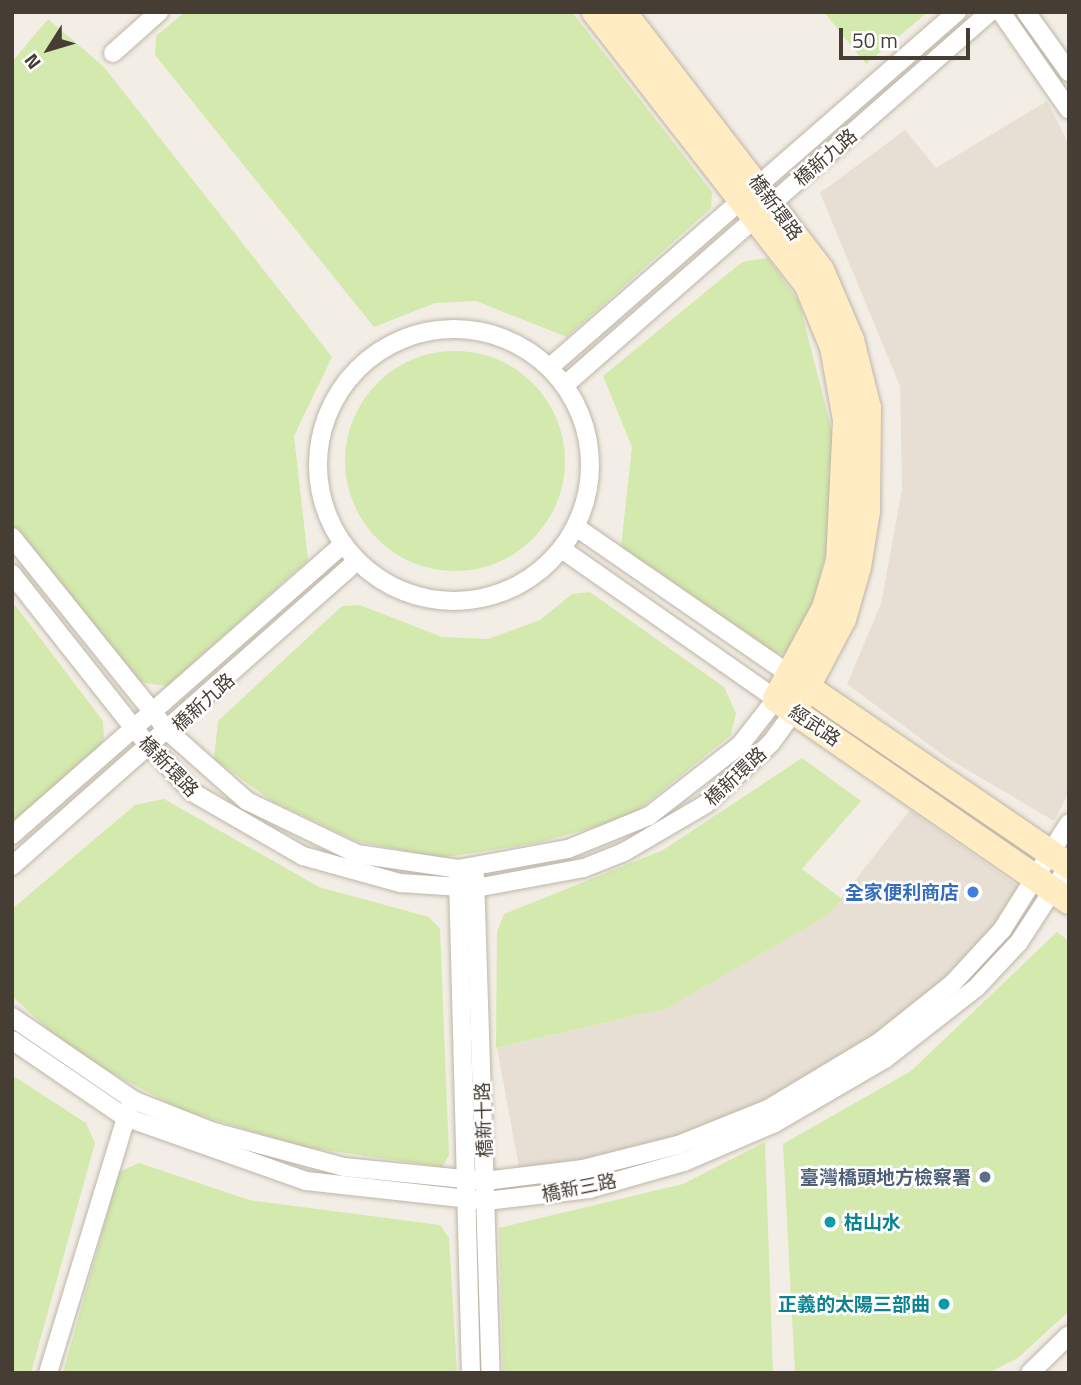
<!DOCTYPE html>
<html>
<head>
<meta charset="utf-8">
<style>
	body { margin:0 }
	#map { position:relative; width:1081px; height:1385px; overflow:hidden; background:#f3eee5; font-family:"Titillium Web","Noto Sans TC",sans-serif }
	div>[style] { position:absolute }
	.residential>* { inset:0; background:#e7dfd3 }
	.green>* { inset:0; background:#d3e9ad }
	.round { border-radius:50% }
	.roads { filter:drop-shadow(0 0 2px #bfb5a8) drop-shadow(0 0 2px #bfb5a8) }
	.street>* { height:18px; margin:-9px; padding:0 9px; transform-origin:9px; border-radius:9px; background:#fff }
	.street>.ring { margin:-9px; padding:0; box-sizing:content-box; background:none; border:18px solid #fff; border-radius:50% }
	.secondary>* { height:26px; margin:-13px; padding:0 13px; transform-origin:13px; border-radius:13px; background:#ffecc3 }
	.dots>* { width:19px; height:19px; translate:-50% -50%; box-sizing:border-box; border:4px solid #fff; border-radius:50% }
	span { translate:-50% -50%; white-space:nowrap; text-align:center; line-height:1.15; -webkit-text-stroke:5px #fff; paint-order:stroke }
	.street-label { font-size:19px; color:#463e35 }
	.shop-label { font-size:19px; color:#366cbe; font-weight:700 }
	.right { translate:-100% -50%; text-align:right }
	.service-label { font-size:19px; color:#4e5e75; font-weight:700 }
	.culture-label { font-size:19px; color:#0d838f; font-weight:700 }
	.left { translate:0 -50%; text-align:left }
	.frame { position:absolute; inset:0; border:14px solid #463e35; pointer-events:none }
	.north { position:absolute; left:14px; top:14px; width:70px; height:70px; -webkit-text-stroke:5px #fff; paint-order:stroke; rotate:233deg; font-size:19px; font-weight:700; line-height:28px; text-align:center; color:#463e35 }
	.north::after { content:''; display:block; margin:auto; width:24px; height:32px; background:#463e35; clip-path:polygon(50% 0,100% 100%,50% 72%,0 100%) }
	.scale { position:absolute; left:839px; top:28px; width:131px; height:32px; box-sizing:border-box; border:4px solid #463e35; border-top:0; padding-left:9px; font-size:21px; line-height:24px; white-space:nowrap; color:#463e35; -webkit-text-stroke:5px #fff; paint-order:stroke }
</style>
</head>
<body>
<div id="map">
	<div class="residential">
		<i style="clip-path:polygon(1047px 101px,1069px 145px,1069px 792px,1054px 821px,947px 758px,847px 684px,881px 604px,902px 489px,900px 386px,820px 193px,905px 130px,936px 168px)"></i>
		<i style="clip-path:polygon(910px 810px,1019px 887px,1002px 930px,935px 998px,768px 1109px,583px 1169px,519px 1167px,497px 1048px,668px 1008px,828px 915px)"></i>
	</div>
	<div class="green">
		<i style="clip-path:polygon(185px 12px,572px 12px,712px 192px,711px 208px,567px 337px,476px 301px,435px 303px,374px 327px,155px 55px,156px 36px)"></i>
		<i style="clip-path:polygon(824px 12px,928px 12px,866px 64px)"></i>
		<i style="clip-path:polygon(48px 19px,104px 67px,332px 357px,294px 436px,308px 560px,168px 686px,139px 682px,12px 525px,12px 62px)"></i>
		<i style="clip-path:polygon(768px 258px,799px 302px,835px 443px,830px 537px,809px 620px,790px 653px,764px 654px,621px 547px,632px 447px,603px 376px,742px 262px)"></i>
		<i class="round" style="left:345px;top:351px;width:220px;height:220px"></i>
		<i style="clip-path:polygon(590px 592px,724px 687px,736px 713px,731px 735px,628px 818px,537px 843px,440px 858px,356px 841px,272px 801px,214px 759px,218px 721px,342px 606px,360px 605px,442px 637px,488px 639px,540px 620px,572px 594px)"></i>
		<i style="clip-path:polygon(12px 601px,103px 721px,104px 738px,99px 749px,12px 824px)"></i>
		<i style="clip-path:polygon(802px 758px,861px 801px,802px 869px,842px 899px,828px 915px,668px 1008px,496px 1048px,497px 932px,504px 914px,663px 850px)"></i>
		<i style="clip-path:polygon(164px 799px,319px 887px,429px 917px,440px 929px,449px 1155px,442px 1167px,303px 1147px,180px 1109px,75px 1054px,12px 996px,12px 909px,135px 805px)"></i>
		<i style="clip-path:polygon(1057px 932px,1069px 941px,1069px 1311px,1018px 1358px,988px 1373px,795px 1373px,783px 1144px,911px 1071px)"></i>
		<i style="clip-path:polygon(12px 1075px,86px 1123px,95px 1143px,31px 1373px,12px 1373px)"></i>
		<i style="clip-path:polygon(765px 1142px,773px 1373px,503px 1373px,499px 1228px,683px 1184px)"></i>
		<i style="clip-path:polygon(139px 1163px,249px 1200px,440px 1225px,449px 1238px,457px 1373px,63px 1373px,119px 1172px)"></i>
	</div>
	<div class="roads">
		<div class="street">
			<i style="left:1001px;top:12px;width:119px;rotate:55.2deg"></i>
			<i style="left:1026px;top:12px;width:74px;rotate:54.4deg"></i>
			<i style="left:113px;top:53px;width:62px;rotate:-41.7deg"></i>
			<i class="ring" style="left:318px;top:329px;width:254px;height:254px"></i>
			<i style="left:550px;top:367px;width:540px;rotate:-41.1deg"></i>
			<i style="left:565px;top:385px;width:565px;rotate:-41.27deg"></i>
			<i style="left:576px;top:527px;width:267px;rotate:34.6deg"></i>
			<i style="left:12px;top:537px;width:250px;rotate:51.2deg"></i>
			<i style="left:169px;top:732px;width:104px;rotate:41.5deg"></i>
			<i style="left:247px;top:801px;width:122px;rotate:25.7deg"></i>
			<i style="left:357px;top:854px;width:102px;rotate:8.4deg"></i>
			<i style="left:458px;top:869px;width:112px;rotate:-10.3deg"></i>
			<i style="left:568px;top:849px;width:87px;rotate:-22.2deg"></i>
			<i style="left:649px;top:816px;width:117px;rotate:-38deg"></i>
			<i style="left:741px;top:744px;width:57px;rotate:-52.1deg"></i>
			<i style="left:776px;top:699px;width:261px;rotate:-145deg"></i>
			<i style="left:12px;top:574px;width:199px;rotate:51.7deg"></i>
			<i style="left:135px;top:730px;width:84px;rotate:47.4deg"></i>
			<i style="left:192px;top:792px;width:128px;rotate:30deg"></i>
			<i style="left:303px;top:856px;width:101px;rotate:15.6deg"></i>
			<i style="left:400px;top:883px;width:76px;rotate:3.8deg"></i>
			<i style="left:476px;top:888px;width:110px;rotate:-10.5deg"></i>
			<i style="left:584px;top:868px;width:43px;rotate:-21.8deg"></i>
			<i style="left:624px;top:852px;width:95px;rotate:-30.3deg"></i>
			<i style="left:706px;top:804px;width:89px;rotate:-43.2deg"></i>
			<i style="left:771px;top:743px;width:39px;rotate:-54deg"></i>
			<i style="left:12px;top:835px;width:441px;rotate:-41.3deg"></i>
			<i style="left:12px;top:866px;width:460px;rotate:-41.5deg"></i>
			<i style="left:475px;top:876px;width:497px;rotate:88.2deg"></i>
			<i style="left:458px;top:879px;width:494px;rotate:88.5deg"></i>
			<i style="left:12px;top:1017px;width:147px;rotate:34.4deg"></i>
			<i style="left:133px;top:1100px;width:87px;rotate:21.6deg"></i>
			<i style="left:214px;top:1132px;width:135px;rotate:15.1deg"></i>
			<i style="left:344px;top:1167px;width:142px;rotate:5.7deg"></i>
			<i style="left:485px;top:1181px;width:99px;rotate:-7deg"></i>
			<i style="left:583px;top:1169px;width:98px;rotate:-14.2deg"></i>
			<i style="left:678px;top:1145px;width:97px;rotate:-21.8deg"></i>
			<i style="left:768px;top:1109px;width:128px;rotate:-31deg"></i>
			<i style="left:878px;top:1043px;width:95px;rotate:-38.6deg"></i>
			<i style="left:952px;top:984px;width:74px;rotate:-47.2deg"></i>
			<i style="left:1002px;top:930px;width:126px;rotate:-57.9deg"></i>
			<i style="left:12px;top:1040px;width:137px;rotate:34.3deg"></i>
			<i style="left:125px;top:1117px;width:192px;rotate:19.5deg"></i>
			<i style="left:306px;top:1181px;width:181px;rotate:6.3deg"></i>
			<i style="left:486px;top:1201px;width:104px;rotate:-6.6deg"></i>
			<i style="left:589px;top:1189px;width:99px;rotate:-15.9deg"></i>
			<i style="left:684px;top:1162px;width:99px;rotate:-23.2deg"></i>
			<i style="left:775px;top:1123px;width:127px;rotate:-30.2deg"></i>
			<i style="left:885px;top:1059px;width:115px;rotate:-38deg"></i>
			<i style="left:976px;top:988px;width:63px;rotate:-46.9deg"></i>
			<i style="left:1019px;top:942px;width:92px;rotate:-57deg"></i>
			<i style="left:48px;top:1373px;width:277px;rotate:-73deg"></i>
			<i style="left:1030px;top:1373px;width:54px;rotate:-44.3deg"></i>
		</div>
		<div class="secondary">
			<i style="left:595px;top:12px;width:345px;rotate:52.1deg"></i>
			<i style="left:807px;top:284px;width:68px;rotate:67.6deg"></i>
			<i style="left:833px;top:347px;width:74px;rotate:79.9deg"></i>
			<i style="left:846px;top:420px;width:141px;rotate:92.8deg"></i>
			<i style="left:839px;top:561px;width:49px;rotate:106.6deg"></i>
			<i style="left:825px;top:608px;width:103px;rotate:118.3deg"></i>
			<i style="left:776px;top:699px;width:356px;rotate:34.6deg"></i>
			<i style="left:623px;top:12px;width:325px;rotate:52.5deg"></i>
			<i style="left:821px;top:270px;width:76px;rotate:66.8deg"></i>
			<i style="left:851px;top:340px;width:70px;rotate:76deg"></i>
			<i style="left:868px;top:408px;width:103px;rotate:90.6deg"></i>
			<i style="left:867px;top:511px;width:57px;rotate:99.1deg"></i>
			<i style="left:858px;top:567px;width:54px;rotate:106.1deg"></i>
			<i style="left:843px;top:619px;width:104px;rotate:118deg"></i>
			<i style="left:810px;top:689px;width:314px;rotate:34.3deg"></i>
		</div>
	</div>
	<div class="dots">
		<i style="left:973px;top:892px;background:#3f7fe0"></i>
		<i style="left:985px;top:1177px;background:#5c6f8a"></i>
		<i style="left:830px;top:1222px;background:#0f9aa8"></i>
		<i style="left:944px;top:1304px;background:#0f9aa8"></i>
	</div>
	<div class="street-label">
		<span style="left:825px;top:157px;rotate:-41deg">橋新九路</span>
		<span style="left:776px;top:207px;rotate:54deg">橋新環路</span>
		<span style="left:203px;top:702px;rotate:-42deg">橋新九路</span>
		<span style="left:815px;top:725px;rotate:34deg">經武路</span>
		<span style="left:169px;top:766px;rotate:46deg">橋新環路</span>
		<span style="left:735px;top:776px;rotate:-43deg">橋新環路</span>
		<span style="left:483px;top:1120px;rotate:-92deg">橋新十路</span>
		<span style="left:579px;top:1187px;rotate:-11deg">橋新三路</span>
	</div>
	<div class="shop-label">
		<span class="right" style="left:959px;top:892px">全家便利商店</span>
	</div>
	<div class="service-label">
		<span class="right" style="left:971px;top:1177px">臺灣橋頭地方檢察署</span>
	</div>
	<div class="culture-label">
		<span class="left" style="left:844px;top:1222px">枯山水</span>
		<span class="right" style="left:930px;top:1304px">正義的太陽三部曲</span>
	</div>
	<div class="frame"></div>
	<div class="north">N</div>
	<div class="scale">50 m</div>
</div>
</body>
</html>
